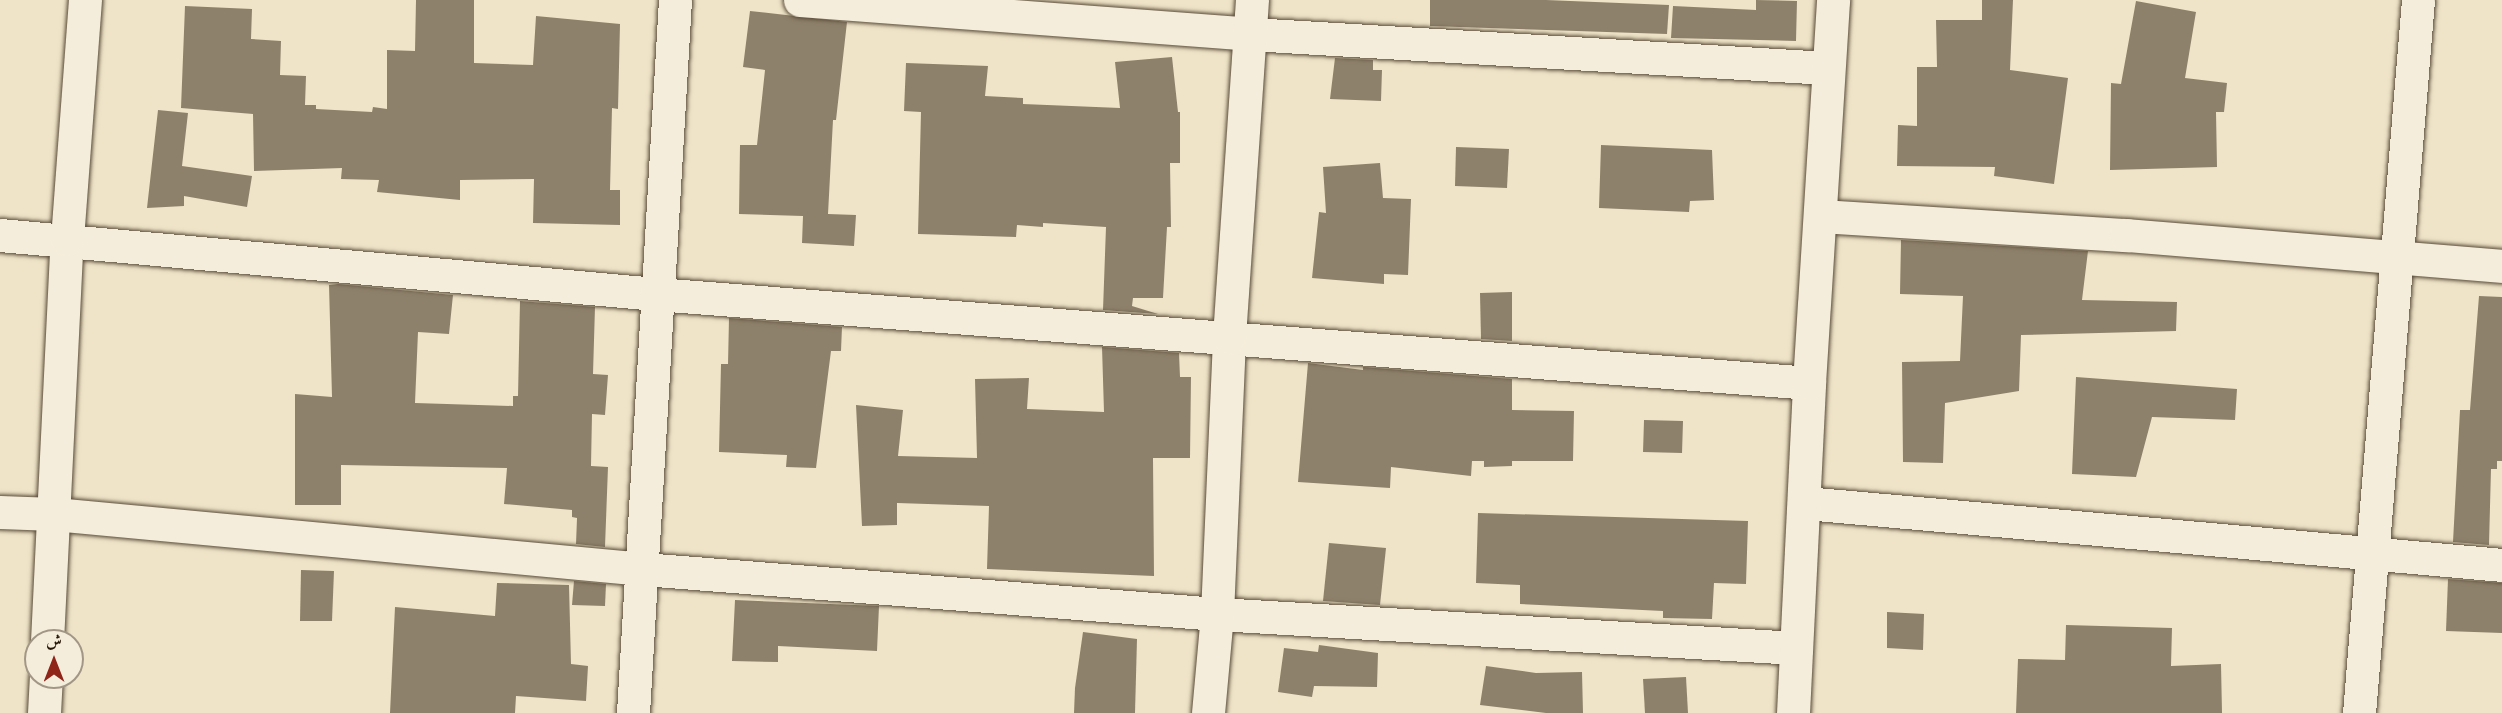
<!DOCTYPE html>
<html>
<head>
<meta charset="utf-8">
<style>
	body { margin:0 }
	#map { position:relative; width:2502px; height:713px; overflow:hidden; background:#efe4c8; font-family:"Sorts Mill Goudy",Amiri,serif }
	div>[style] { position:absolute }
	.building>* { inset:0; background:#8e816b }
	.roads { filter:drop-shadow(0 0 2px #584a37) drop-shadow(0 0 2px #584a37) }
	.minor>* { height:33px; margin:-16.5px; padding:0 16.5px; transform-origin:16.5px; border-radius:16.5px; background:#f5eddb }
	span { translate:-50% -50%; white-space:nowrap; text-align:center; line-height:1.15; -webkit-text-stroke:5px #f5eddb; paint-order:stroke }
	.north { position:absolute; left:24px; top:629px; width:60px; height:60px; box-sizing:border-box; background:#f5eddb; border:2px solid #a29786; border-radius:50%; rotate:0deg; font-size:16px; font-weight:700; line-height:24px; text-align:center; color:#251607 }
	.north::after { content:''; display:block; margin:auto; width:21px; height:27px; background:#8f2418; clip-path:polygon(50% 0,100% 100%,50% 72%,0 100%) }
</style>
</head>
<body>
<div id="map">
	<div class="building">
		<i style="clip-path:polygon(416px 0,474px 0,474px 63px,533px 65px,536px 16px,620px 24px,618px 109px,612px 108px,610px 190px,620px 190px,620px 225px,533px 223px,534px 179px,460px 180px,460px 200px,377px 192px,379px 180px,341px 179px,342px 168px,254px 171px,253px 114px,181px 108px,185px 6px,252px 9px,251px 39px,281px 41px,280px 75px,306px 76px,305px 105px,316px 105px,316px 109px,372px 112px,373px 107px,387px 109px,387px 50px,415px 51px)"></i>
		<i style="clip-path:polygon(1430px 0,1546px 0,1669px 5px,1667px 34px,1430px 26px)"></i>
		<i style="clip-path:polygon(1756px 0,1797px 1px,1796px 41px,1671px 38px,1673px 6px,1756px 10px)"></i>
		<i style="clip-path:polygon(1982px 0,2013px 0,2010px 70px,2068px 78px,2054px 184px,1994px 176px,1995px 167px,1897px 166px,1898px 125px,1917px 126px,1917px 67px,1937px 67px,1936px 20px,1982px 20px)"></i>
		<i style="clip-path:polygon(2136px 1px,2196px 12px,2185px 78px,2227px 83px,2224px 112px,2216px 112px,2217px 167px,2110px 170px,2111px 83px,2121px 84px)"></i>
		<i style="clip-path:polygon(750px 11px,847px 22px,836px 120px,833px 120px,828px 214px,856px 215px,854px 246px,802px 243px,803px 216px,739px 214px,740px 145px,757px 145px,765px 70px,743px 67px)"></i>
		<i style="clip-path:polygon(1172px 57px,1178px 112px,1180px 112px,1180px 163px,1170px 163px,1171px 227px,1167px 227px,1163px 298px,1133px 298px,1132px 306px,1158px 314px,1103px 310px,1106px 227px,1043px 223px,1043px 227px,1017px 225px,1016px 237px,918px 234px,921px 112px,904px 111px,906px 63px,988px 66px,985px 96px,1023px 98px,1023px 104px,1120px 108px,1115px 62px)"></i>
		<i style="clip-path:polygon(1335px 58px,1373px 60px,1373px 70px,1382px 70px,1381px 101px,1330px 99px)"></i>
		<i style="clip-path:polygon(158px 110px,188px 113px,182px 166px,252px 176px,247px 207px,184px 196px,184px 206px,147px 208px)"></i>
		<i style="clip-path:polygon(1601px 145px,1712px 150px,1714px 200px,1690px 201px,1689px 212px,1599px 208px)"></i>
		<i style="clip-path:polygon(1456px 147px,1509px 149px,1507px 188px,1455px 186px)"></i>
		<i style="clip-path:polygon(1380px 163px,1383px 198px,1411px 199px,1408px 275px,1384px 274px,1384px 284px,1312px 278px,1319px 212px,1326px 213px,1323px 167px)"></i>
		<i style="clip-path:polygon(1901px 240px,2088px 251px,2082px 300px,2177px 302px,2176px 331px,2021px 335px,2019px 391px,1945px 403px,1943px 463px,1903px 462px,1902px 362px,1960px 361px,1963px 296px,1900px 294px)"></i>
		<i style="clip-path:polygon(338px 284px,453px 295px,449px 334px,418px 332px,415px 403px,513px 406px,513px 396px,518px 396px,520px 301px,595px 307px,593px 374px,608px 375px,605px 415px,592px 414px,591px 466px,608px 467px,605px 547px,576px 544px,577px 518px,572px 517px,572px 510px,504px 504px,507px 468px,341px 465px,341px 505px,295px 505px,295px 394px,332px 397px,329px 285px)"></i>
		<i style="clip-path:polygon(1512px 292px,1512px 341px,1481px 339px,1480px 293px)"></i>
		<i style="clip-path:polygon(2479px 296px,2502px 297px,2502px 461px,2497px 461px,2497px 469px,2491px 469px,2489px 545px,2453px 542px,2460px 410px,2470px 410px)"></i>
		<i style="clip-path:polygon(729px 318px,842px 327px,841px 351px,831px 351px,816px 468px,786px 467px,787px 455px,719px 452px,721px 364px,728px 364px)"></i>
		<i style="clip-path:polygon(1102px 347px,1179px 353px,1180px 377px,1191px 377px,1190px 458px,1153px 458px,1154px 576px,987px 569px,989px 506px,897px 503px,897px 525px,862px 526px,856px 405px,903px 410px,898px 456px,977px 458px,975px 379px,1029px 378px,1027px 409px,1104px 412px)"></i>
		<i style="clip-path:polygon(1308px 363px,1363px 370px,1363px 367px,1512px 379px,1512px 410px,1574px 411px,1573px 461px,1512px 461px,1512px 466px,1484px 467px,1484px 461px,1472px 461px,1471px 476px,1391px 467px,1390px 488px,1298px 482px)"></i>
		<i style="clip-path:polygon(2076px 377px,2237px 389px,2235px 420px,2152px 417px,2136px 477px,2072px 474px)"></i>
		<i style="clip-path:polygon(1644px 420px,1683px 421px,1682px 453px,1643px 452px)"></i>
		<i style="clip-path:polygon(1478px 513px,1748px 521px,1746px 584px,1714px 583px,1712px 619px,1663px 618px,1663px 611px,1520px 604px,1520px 585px,1476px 583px)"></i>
		<i style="clip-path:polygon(1329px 543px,1386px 548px,1380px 605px,1323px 601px)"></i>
		<i style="clip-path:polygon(301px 570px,334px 571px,332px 621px,300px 621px)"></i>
		<i style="clip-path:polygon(2448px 579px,2502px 583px,2502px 633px,2446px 631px)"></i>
		<i style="clip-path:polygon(574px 581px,606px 584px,605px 606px,572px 605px)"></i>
		<i style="clip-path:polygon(497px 583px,569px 585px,571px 664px,588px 666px,586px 701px,516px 696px,515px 713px,390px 713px,395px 607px,495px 616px)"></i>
		<i style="clip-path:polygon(735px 600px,879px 606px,877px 651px,778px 646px,778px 662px,732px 661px)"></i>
		<i style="clip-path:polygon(1887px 612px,1924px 614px,1923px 650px,1887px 648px)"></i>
		<i style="clip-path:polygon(2066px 625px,2172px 628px,2171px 666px,2221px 664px,2222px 713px,2016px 713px,2018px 659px,2065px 660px)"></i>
		<i style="clip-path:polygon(1083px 632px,1137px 639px,1135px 713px,1074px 713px,1075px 688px)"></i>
		<i style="clip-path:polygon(1319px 645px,1378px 653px,1377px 687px,1314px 686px,1312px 697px,1278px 692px,1284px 648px,1318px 652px)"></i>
		<i style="clip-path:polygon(1486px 666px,1536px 673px,1582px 672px,1583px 713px,1546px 713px,1480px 705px)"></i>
		<i style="clip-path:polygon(1686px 677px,1688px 713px,1645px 713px,1643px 679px)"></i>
	</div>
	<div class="roads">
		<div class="minor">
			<i style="left:800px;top:0;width:451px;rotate:4.3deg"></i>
			<i style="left:1250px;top:34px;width:579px;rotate:3.37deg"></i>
			<i style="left:1821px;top:216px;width:306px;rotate:3.6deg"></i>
			<i style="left:2126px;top:235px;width:377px;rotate:4.7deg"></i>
			<i style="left:0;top:235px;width:659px;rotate:5.14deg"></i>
			<i style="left:656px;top:294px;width:1156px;rotate:4.41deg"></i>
			<i style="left:1805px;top:503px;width:700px;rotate:5.08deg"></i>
			<i style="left:0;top:512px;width:54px;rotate:2.1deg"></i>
			<i style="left:54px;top:514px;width:592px;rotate:5.33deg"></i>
			<i style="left:643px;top:569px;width:576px;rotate:4.48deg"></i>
			<i style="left:1217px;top:614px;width:580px;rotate:3.36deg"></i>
			<i style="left:47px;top:641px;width:402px;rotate:-87.2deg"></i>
			<i style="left:67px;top:239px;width:240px;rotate:-85.7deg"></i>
			<i style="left:44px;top:713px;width:36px;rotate:-87deg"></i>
			<i style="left:633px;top:713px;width:714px;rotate:-86.63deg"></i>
			<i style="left:1208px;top:713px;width:99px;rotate:-84.8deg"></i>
			<i style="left:1217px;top:614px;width:277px;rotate:-87.5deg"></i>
			<i style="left:1229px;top:337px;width:338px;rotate:-86.1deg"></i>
			<i style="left:1793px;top:713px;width:330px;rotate:-87.2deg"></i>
			<i style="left:1809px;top:383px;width:384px;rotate:-86.4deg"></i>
			<i style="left:2359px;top:713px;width:715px;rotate:-85.27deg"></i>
		</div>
	</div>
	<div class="north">ش</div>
</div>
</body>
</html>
